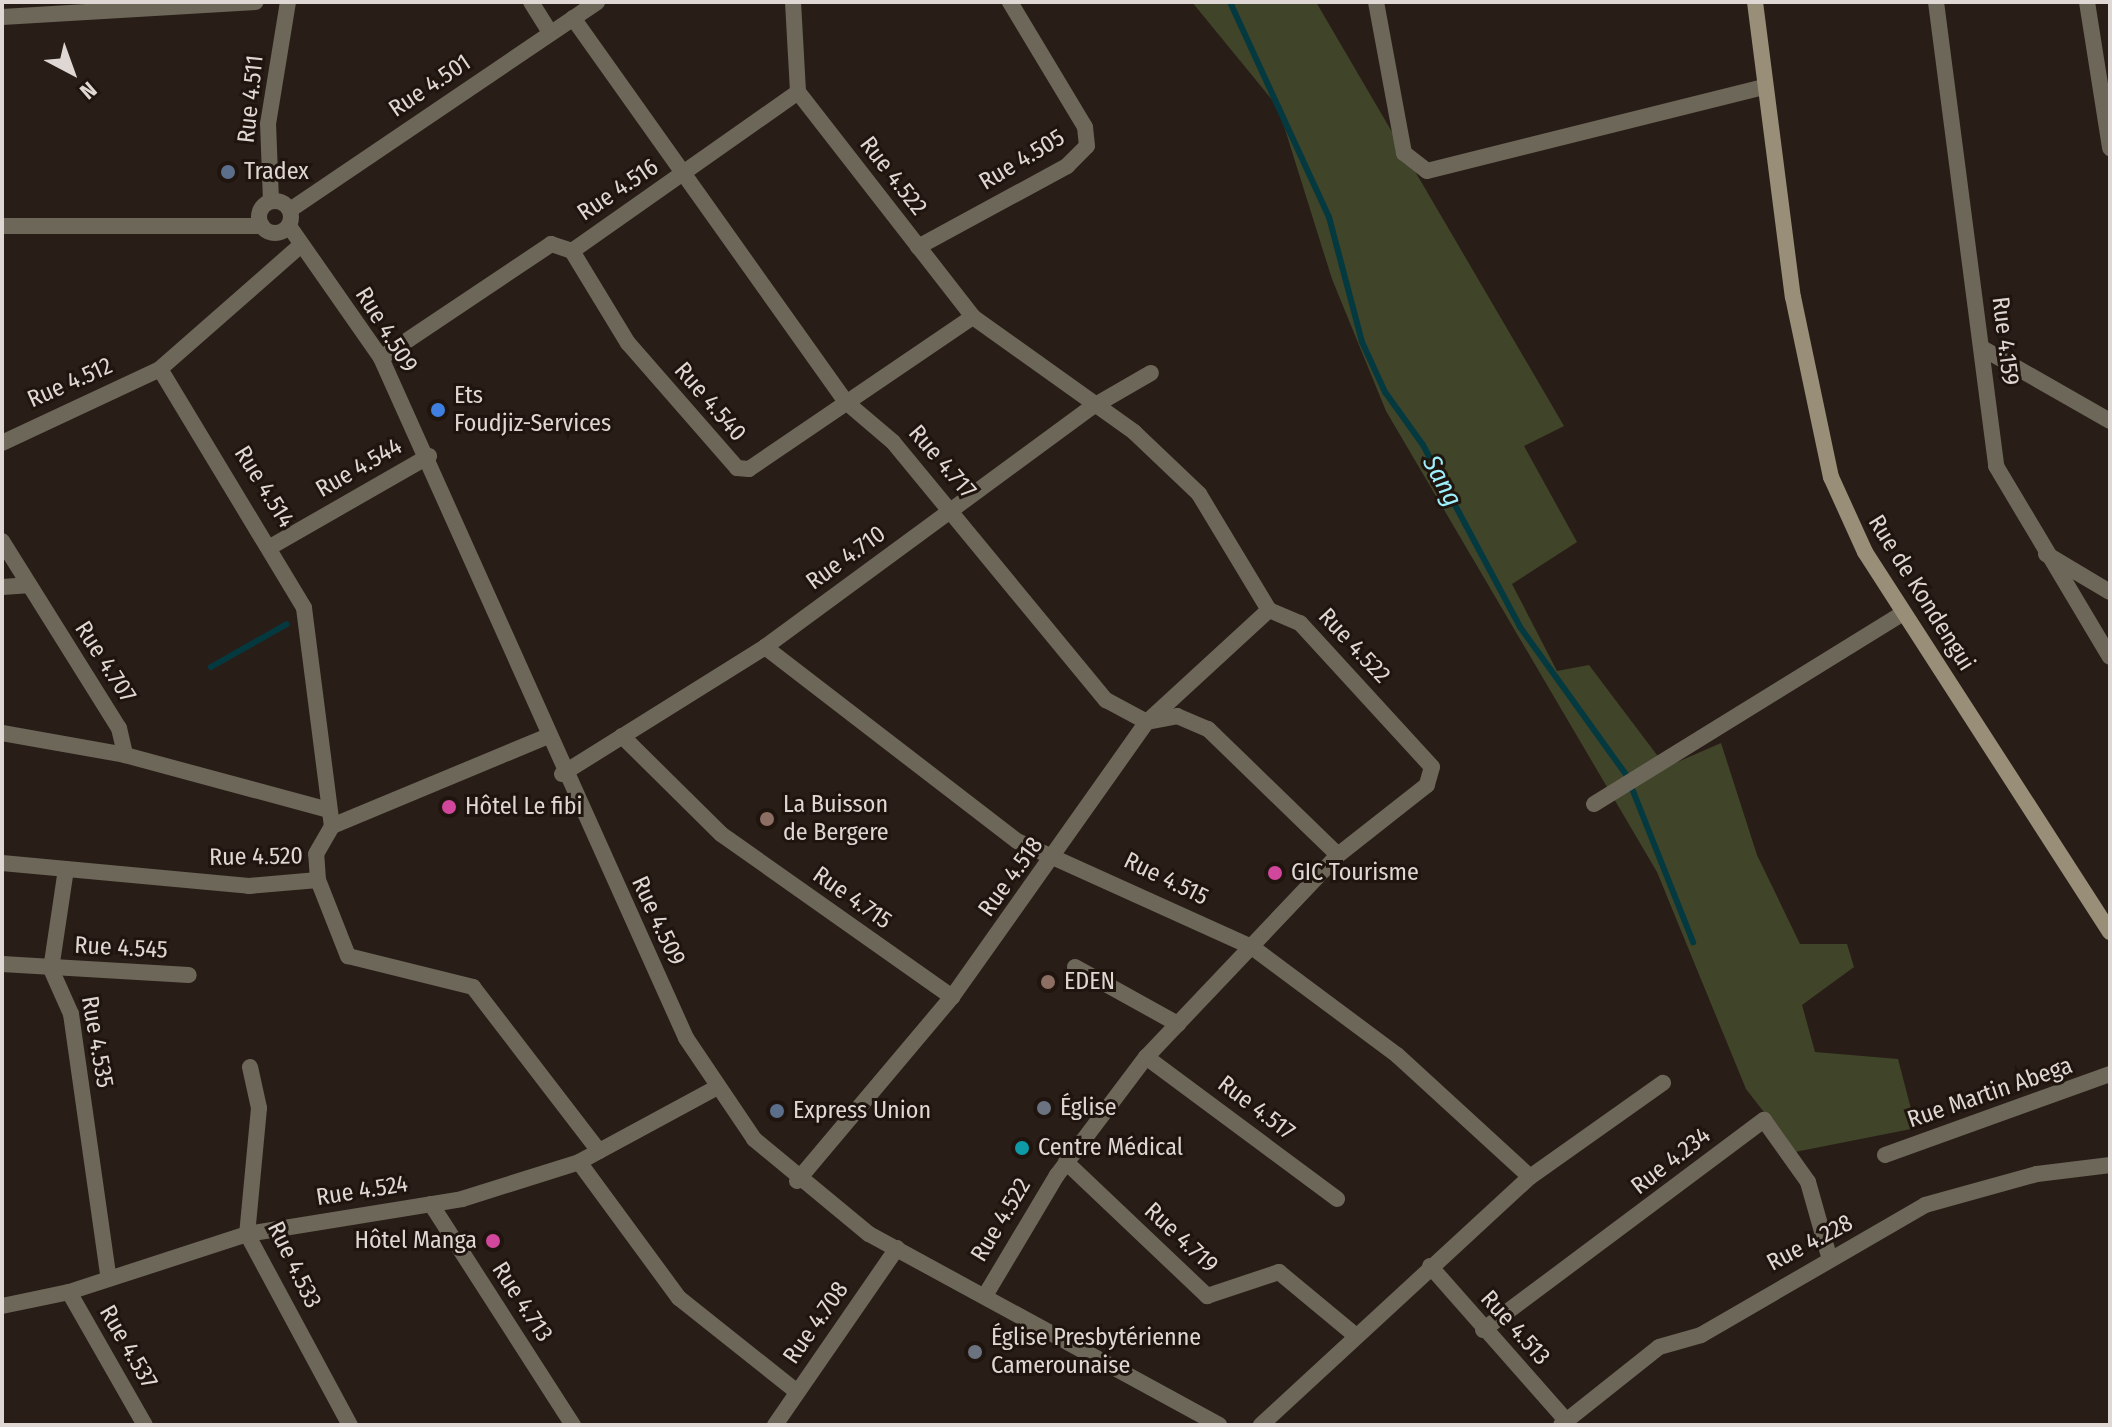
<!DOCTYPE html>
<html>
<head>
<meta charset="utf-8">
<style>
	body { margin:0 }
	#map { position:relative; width:2112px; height:1427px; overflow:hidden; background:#291e17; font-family:"Fira Sans Condensed",sans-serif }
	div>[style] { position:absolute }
	.green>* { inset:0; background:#404428 }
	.stream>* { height:6px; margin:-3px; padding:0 3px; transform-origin:3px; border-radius:3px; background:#053940 }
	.minor>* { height:16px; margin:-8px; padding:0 8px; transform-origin:8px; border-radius:8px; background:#6d6759 }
	.tertiary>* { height:16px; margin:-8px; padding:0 8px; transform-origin:8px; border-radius:8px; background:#6d6759 }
	.tertiary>.ring { margin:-8px; padding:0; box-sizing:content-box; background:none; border:16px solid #6d6759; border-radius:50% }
	.secondary>* { height:16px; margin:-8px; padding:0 8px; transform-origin:8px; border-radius:8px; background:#998f78 }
	.dots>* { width:22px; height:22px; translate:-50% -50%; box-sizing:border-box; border:4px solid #1f150e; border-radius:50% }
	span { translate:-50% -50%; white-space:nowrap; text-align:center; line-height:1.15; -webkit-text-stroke:6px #1f150e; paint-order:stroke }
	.street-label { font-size:24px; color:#dfd7d3 }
	.poi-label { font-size:24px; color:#dfd7d3 }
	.left { translate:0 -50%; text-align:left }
	.right { translate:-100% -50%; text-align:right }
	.water-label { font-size:26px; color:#9deffc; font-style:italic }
	.frame { position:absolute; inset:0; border:4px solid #dfd7d3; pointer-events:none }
	.north { position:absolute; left:32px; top:32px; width:80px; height:80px; -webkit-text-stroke:6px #1f150e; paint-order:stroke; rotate:139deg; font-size:22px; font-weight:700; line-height:32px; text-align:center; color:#dfd7d3 }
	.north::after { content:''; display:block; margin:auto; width:28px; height:36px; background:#dfd7d3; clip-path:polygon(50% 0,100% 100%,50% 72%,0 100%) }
</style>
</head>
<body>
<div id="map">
	<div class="green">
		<i style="clip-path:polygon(1192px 2px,1316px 2px,1564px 426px,1524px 446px,1577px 542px,1512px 584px,1557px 671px,1589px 665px,1666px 767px,1721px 743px,1757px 855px,1800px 944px,1847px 944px,1854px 967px,1802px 1005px,1815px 1052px,1898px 1059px,1916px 1128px,1795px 1152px,1746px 1089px,1657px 872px,1386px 411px,1332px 279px,1278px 107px)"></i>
	</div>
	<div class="stream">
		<i style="left:1230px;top:2px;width:237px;rotate:65.3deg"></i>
		<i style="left:1329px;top:217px;width:129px;rotate:75.2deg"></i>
		<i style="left:1362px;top:342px;width:55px;rotate:65.3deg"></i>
		<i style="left:1385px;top:392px;width:65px;rotate:54.4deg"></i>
		<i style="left:1423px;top:445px;width:206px;rotate:61.9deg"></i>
		<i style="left:1520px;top:627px;width:183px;rotate:54.3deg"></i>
		<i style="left:1627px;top:776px;width:179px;rotate:68.3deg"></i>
		<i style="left:211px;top:667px;width:87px;rotate:-29.5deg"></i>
	</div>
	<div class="minor">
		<i style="left:531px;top:2px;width:36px;rotate:58deg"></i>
		<i style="left:793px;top:2px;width:90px;rotate:86.8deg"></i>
		<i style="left:798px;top:92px;width:285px;rotate:52.1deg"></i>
		<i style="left:973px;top:317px;width:198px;rotate:35.5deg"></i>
		<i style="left:1134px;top:432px;width:90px;rotate:43.6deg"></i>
		<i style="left:1199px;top:494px;width:135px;rotate:58.9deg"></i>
		<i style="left:1269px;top:610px;width:34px;rotate:23deg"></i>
		<i style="left:1300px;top:623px;width:195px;rotate:47.5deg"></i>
		<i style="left:1432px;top:767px;width:19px;rotate:106deg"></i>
		<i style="left:1427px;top:785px;width:113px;rotate:141.8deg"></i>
		<i style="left:1338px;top:855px;width:279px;rotate:133.5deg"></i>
		<i style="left:1146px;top:1057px;width:148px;rotate:127deg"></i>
		<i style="left:1057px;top:1175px;width:139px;rotate:120.8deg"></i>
		<i style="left:1376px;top:2px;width:154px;rotate:79.5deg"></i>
		<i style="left:1404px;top:153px;width:29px;rotate:38deg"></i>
		<i style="left:1427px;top:171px;width:348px;rotate:-14deg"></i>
		<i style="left:1936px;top:2px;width:468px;rotate:82.6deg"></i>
		<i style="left:1996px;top:466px;width:222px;rotate:59.2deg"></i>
		<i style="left:2087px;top:2px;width:148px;rotate:81deg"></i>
		<i style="left:2px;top:17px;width:254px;rotate:-3.4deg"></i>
		<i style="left:573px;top:18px;width:471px;rotate:54.6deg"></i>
		<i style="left:846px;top:402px;width:62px;rotate:40.4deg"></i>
		<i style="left:893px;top:442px;width:335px;rotate:50.5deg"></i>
		<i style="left:1106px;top:700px;width:47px;rotate:28.2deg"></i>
		<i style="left:1147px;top:722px;width:31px;rotate:-11deg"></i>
		<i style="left:1177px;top:716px;width:34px;rotate:23deg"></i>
		<i style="left:1208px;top:729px;width:181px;rotate:44.1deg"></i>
		<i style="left:271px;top:201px;width:77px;rotate:-92.2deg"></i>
		<i style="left:268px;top:124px;width:124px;rotate:-80.7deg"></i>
		<i style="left:301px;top:245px;width:188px;rotate:138.7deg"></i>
		<i style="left:160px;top:369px;width:279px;rotate:58.9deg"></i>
		<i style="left:304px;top:608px;width:220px;rotate:82.7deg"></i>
		<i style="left:918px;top:247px;width:170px;rotate:-28.5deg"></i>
		<i style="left:1067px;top:166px;width:28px;rotate:-45deg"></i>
		<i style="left:1087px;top:146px;width:19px;rotate:-96deg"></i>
		<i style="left:1085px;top:127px;width:146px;rotate:-121deg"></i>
		<i style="left:572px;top:251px;width:108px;rotate:58.7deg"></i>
		<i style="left:628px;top:343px;width:166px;rotate:48.9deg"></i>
		<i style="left:737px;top:468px;width:12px;rotate:5deg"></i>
		<i style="left:749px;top:469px;width:271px;rotate:-34.2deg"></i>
		<i style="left:1982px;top:348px;width:147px;rotate:29.7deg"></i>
		<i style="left:381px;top:358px;width:205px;rotate:-33.8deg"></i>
		<i style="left:551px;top:244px;width:22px;rotate:18deg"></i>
		<i style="left:572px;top:251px;width:276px;rotate:-35.1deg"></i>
		<i style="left:2px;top:443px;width:174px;rotate:-25.1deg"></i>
		<i style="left:2px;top:541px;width:221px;rotate:58deg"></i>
		<i style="left:119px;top:728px;width:28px;rotate:77deg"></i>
		<i style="left:125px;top:755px;width:211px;rotate:15.1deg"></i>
		<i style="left:272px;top:546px;width:181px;rotate:-29.8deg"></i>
		<i style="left:2046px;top:554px;width:74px;rotate:30.7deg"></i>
		<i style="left:2px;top:587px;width:26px;rotate:-4deg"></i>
		<i style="left:765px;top:647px;width:318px;rotate:37.6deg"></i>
		<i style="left:1017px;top:841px;width:258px;rotate:24.3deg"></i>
		<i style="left:1252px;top:947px;width:181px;rotate:36.7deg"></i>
		<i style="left:1397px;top:1055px;width:180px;rotate:42.5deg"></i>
		<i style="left:2px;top:733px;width:125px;rotate:10.1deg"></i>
		<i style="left:622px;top:736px;width:139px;rotate:44.7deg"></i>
		<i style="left:721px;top:834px;width:283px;rotate:35.2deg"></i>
		<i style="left:562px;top:774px;width:239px;rotate:-32deg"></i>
		<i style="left:765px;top:647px;width:406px;rotate:-36.3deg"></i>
		<i style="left:1092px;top:407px;width:68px;rotate:-30deg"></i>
		<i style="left:1594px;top:804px;width:363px;rotate:-31.7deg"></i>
		<i style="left:2px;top:863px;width:248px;rotate:5.3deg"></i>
		<i style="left:249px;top:886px;width:69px;rotate:-5deg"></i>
		<i style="left:318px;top:880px;width:26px;rotate:-94deg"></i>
		<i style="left:316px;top:854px;width:32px;rotate:-60deg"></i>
		<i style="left:332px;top:826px;width:232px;rotate:-22.6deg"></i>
		<i style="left:66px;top:869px;width:101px;rotate:98.5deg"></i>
		<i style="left:51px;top:969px;width:49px;rotate:66deg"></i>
		<i style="left:71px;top:1014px;width:263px;rotate:81.9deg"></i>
		<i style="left:318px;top:880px;width:82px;rotate:68.5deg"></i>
		<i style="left:348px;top:956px;width:129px;rotate:13.9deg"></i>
		<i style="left:473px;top:987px;width:207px;rotate:52.5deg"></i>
		<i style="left:2px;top:964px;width:187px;rotate:3.4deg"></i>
		<i style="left:1075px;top:967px;width:118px;rotate:29deg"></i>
		<i style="left:1146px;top:1057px;width:238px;rotate:36.6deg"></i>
		<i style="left:250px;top:1067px;width:42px;rotate:77.6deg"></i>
		<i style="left:259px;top:1108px;width:127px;rotate:95.4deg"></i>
		<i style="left:247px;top:1234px;width:217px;rotate:61.7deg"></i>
		<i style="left:1885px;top:1155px;width:239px;rotate:-19.8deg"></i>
		<i style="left:579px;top:1162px;width:169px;rotate:53.7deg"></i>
		<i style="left:679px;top:1298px;width:151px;rotate:38.5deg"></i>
		<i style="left:1066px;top:1162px;width:195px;rotate:43.5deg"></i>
		<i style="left:1207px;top:1296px;width:76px;rotate:-18.4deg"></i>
		<i style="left:1279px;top:1272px;width:99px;rotate:39.7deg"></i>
		<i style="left:797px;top:1181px;width:241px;rotate:-49.9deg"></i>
		<i style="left:952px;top:997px;width:337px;rotate:-54.7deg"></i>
		<i style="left:1147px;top:722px;width:166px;rotate:-42.6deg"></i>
		<i style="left:431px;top:1204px;width:263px;rotate:57.3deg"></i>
		<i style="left:1430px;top:1266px;width:205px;rotate:48.6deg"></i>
		<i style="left:69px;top:1292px;width:153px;rotate:60.3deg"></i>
		<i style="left:2px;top:1306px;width:68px;rotate:-11.8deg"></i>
		<i style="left:69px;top:1292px;width:187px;rotate:-18deg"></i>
		<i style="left:247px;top:1234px;width:218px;rotate:-9.2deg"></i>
		<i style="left:462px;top:1199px;width:123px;rotate:-17.5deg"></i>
		<i style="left:579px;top:1162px;width:156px;rotate:-28.4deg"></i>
		<i style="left:1483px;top:1330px;width:351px;rotate:-36.8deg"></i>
		<i style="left:1764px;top:1120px;width:76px;rotate:54.6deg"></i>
		<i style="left:1808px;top:1182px;width:77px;rotate:74.2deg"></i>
		<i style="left:775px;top:1425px;width:215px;rotate:-55.4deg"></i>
		<i style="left:1261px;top:1425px;width:366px;rotate:-42.7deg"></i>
		<i style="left:1530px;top:1177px;width:163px;rotate:-35.3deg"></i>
		<i style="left:1561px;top:1425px;width:125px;rotate:-38.5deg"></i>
		<i style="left:1659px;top:1347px;width:44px;rotate:-15.9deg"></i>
		<i style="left:1701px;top:1335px;width:259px;rotate:-30.1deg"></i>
		<i style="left:1925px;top:1205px;width:116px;rotate:-15.5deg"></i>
		<i style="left:2037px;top:1174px;width:74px;rotate:-7deg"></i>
	</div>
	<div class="tertiary">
		<i class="ring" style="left:259px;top:201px;width:16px;height:16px"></i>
		<i style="left:290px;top:210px;width:371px;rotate:-34.1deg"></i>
		<i style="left:2px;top:226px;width:260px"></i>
		<i style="left:289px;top:226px;width:161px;rotate:55.1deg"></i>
		<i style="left:381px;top:358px;width:745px;rotate:65.84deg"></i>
		<i style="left:686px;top:1038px;width:122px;rotate:56deg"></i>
		<i style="left:754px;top:1139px;width:149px;rotate:39.6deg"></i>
		<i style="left:869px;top:1234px;width:399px;rotate:28.6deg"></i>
	</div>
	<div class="secondary">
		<i style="left:1755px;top:2px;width:297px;rotate:82.7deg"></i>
		<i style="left:1793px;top:297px;width:184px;rotate:78.1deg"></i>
		<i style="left:1831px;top:477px;width:82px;rotate:65.6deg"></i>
		<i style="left:1865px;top:552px;width:452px;rotate:57.2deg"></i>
	</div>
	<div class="dots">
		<i style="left:228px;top:172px;background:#5c6f8a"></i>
		<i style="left:438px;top:410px;background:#3f7fe0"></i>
		<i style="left:449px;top:807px;background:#d1479c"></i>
		<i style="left:767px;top:819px;background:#8d6e63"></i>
		<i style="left:1275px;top:873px;background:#d1479c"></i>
		<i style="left:1048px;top:982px;background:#8d6e63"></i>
		<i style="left:1044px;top:1108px;background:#6b7280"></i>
		<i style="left:777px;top:1111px;background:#5c6f8a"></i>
		<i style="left:1022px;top:1148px;background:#0f9aa8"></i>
		<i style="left:493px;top:1241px;background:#d1479c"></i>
		<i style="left:975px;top:1352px;background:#6b7280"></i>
	</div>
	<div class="street-label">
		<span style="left:430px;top:86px;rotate:-34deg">Rue 4.501</span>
		<span style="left:251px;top:99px;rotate:-84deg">Rue 4.511</span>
		<span style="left:1022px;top:160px;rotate:-31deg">Rue 4.505</span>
		<span style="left:893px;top:176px;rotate:52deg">Rue 4.522</span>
		<span style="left:618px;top:190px;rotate:-34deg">Rue 4.516</span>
		<span style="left:386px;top:330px;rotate:58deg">Rue 4.509</span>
		<span style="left:2005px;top:341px;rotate:83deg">Rue 4.159</span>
		<span style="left:70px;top:383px;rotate:-24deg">Rue 4.512</span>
		<span style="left:710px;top:402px;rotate:49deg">Rue 4.540</span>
		<span style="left:942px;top:462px;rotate:49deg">Rue 4.717</span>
		<span style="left:359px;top:468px;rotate:-30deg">Rue 4.544</span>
		<span style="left:264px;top:487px;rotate:58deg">Rue 4.514</span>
		<span style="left:846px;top:558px;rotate:-36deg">Rue 4.710</span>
		<span style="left:1921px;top:593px;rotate:58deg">Rue de Kondengui</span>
		<span style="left:1354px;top:646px;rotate:47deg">Rue 4.522</span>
		<span style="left:105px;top:662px;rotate:57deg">Rue 4.707</span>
		<span style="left:256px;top:857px;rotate:-1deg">Rue 4.520</span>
		<span style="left:1011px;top:877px;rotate:-54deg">Rue 4.518</span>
		<span style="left:1166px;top:879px;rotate:26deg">Rue 4.515</span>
		<span style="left:852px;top:898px;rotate:35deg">Rue 4.715</span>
		<span style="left:658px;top:921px;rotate:65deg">Rue 4.509</span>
		<span style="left:121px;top:948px;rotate:3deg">Rue 4.545</span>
		<span style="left:97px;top:1042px;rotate:80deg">Rue 4.535</span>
		<span style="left:1990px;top:1093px;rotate:-19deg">Rue Martin Abega</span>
		<span style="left:1256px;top:1108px;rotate:37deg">Rue 4.517</span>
		<span style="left:1671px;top:1161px;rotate:-38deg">Rue 4.234</span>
		<span style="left:362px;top:1191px;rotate:-9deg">Rue 4.524</span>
		<span style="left:1001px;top:1220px;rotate:-59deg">Rue 4.522</span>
		<span style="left:1181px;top:1238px;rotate:43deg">Rue 4.719</span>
		<span style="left:1810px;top:1243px;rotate:-28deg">Rue 4.228</span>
		<span style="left:294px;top:1265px;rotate:64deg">Rue 4.533</span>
		<span style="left:522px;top:1302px;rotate:57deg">Rue 4.713</span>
		<span style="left:816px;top:1323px;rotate:-55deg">Rue 4.708</span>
		<span style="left:1515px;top:1328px;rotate:48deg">Rue 4.513</span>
		<span style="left:128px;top:1347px;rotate:60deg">Rue 4.537</span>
	</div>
	<div class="poi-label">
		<span class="left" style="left:244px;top:172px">Tradex</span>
		<span class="left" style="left:454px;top:410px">Ets<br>Foudjiz-Services</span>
		<span class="left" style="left:783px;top:819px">La Buisson<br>de Bergere</span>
		<span class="left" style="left:465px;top:807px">Hôtel Le fibi</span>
		<span class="left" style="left:1291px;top:873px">GIC Tourisme</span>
		<span class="left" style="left:1064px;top:982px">EDEN</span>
		<span class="left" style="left:1060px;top:1108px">Église</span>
		<span class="left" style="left:793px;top:1111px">Express Union</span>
		<span class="left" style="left:1038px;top:1148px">Centre Médical</span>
		<span class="right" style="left:477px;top:1241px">Hôtel Manga</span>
		<span class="left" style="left:991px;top:1352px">Église Presbytérienne<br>Camerounaise</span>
	</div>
	<div class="water-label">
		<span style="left:1442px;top:481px;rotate:62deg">Sang</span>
	</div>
	<div class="frame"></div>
	<div class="north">N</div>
</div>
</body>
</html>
